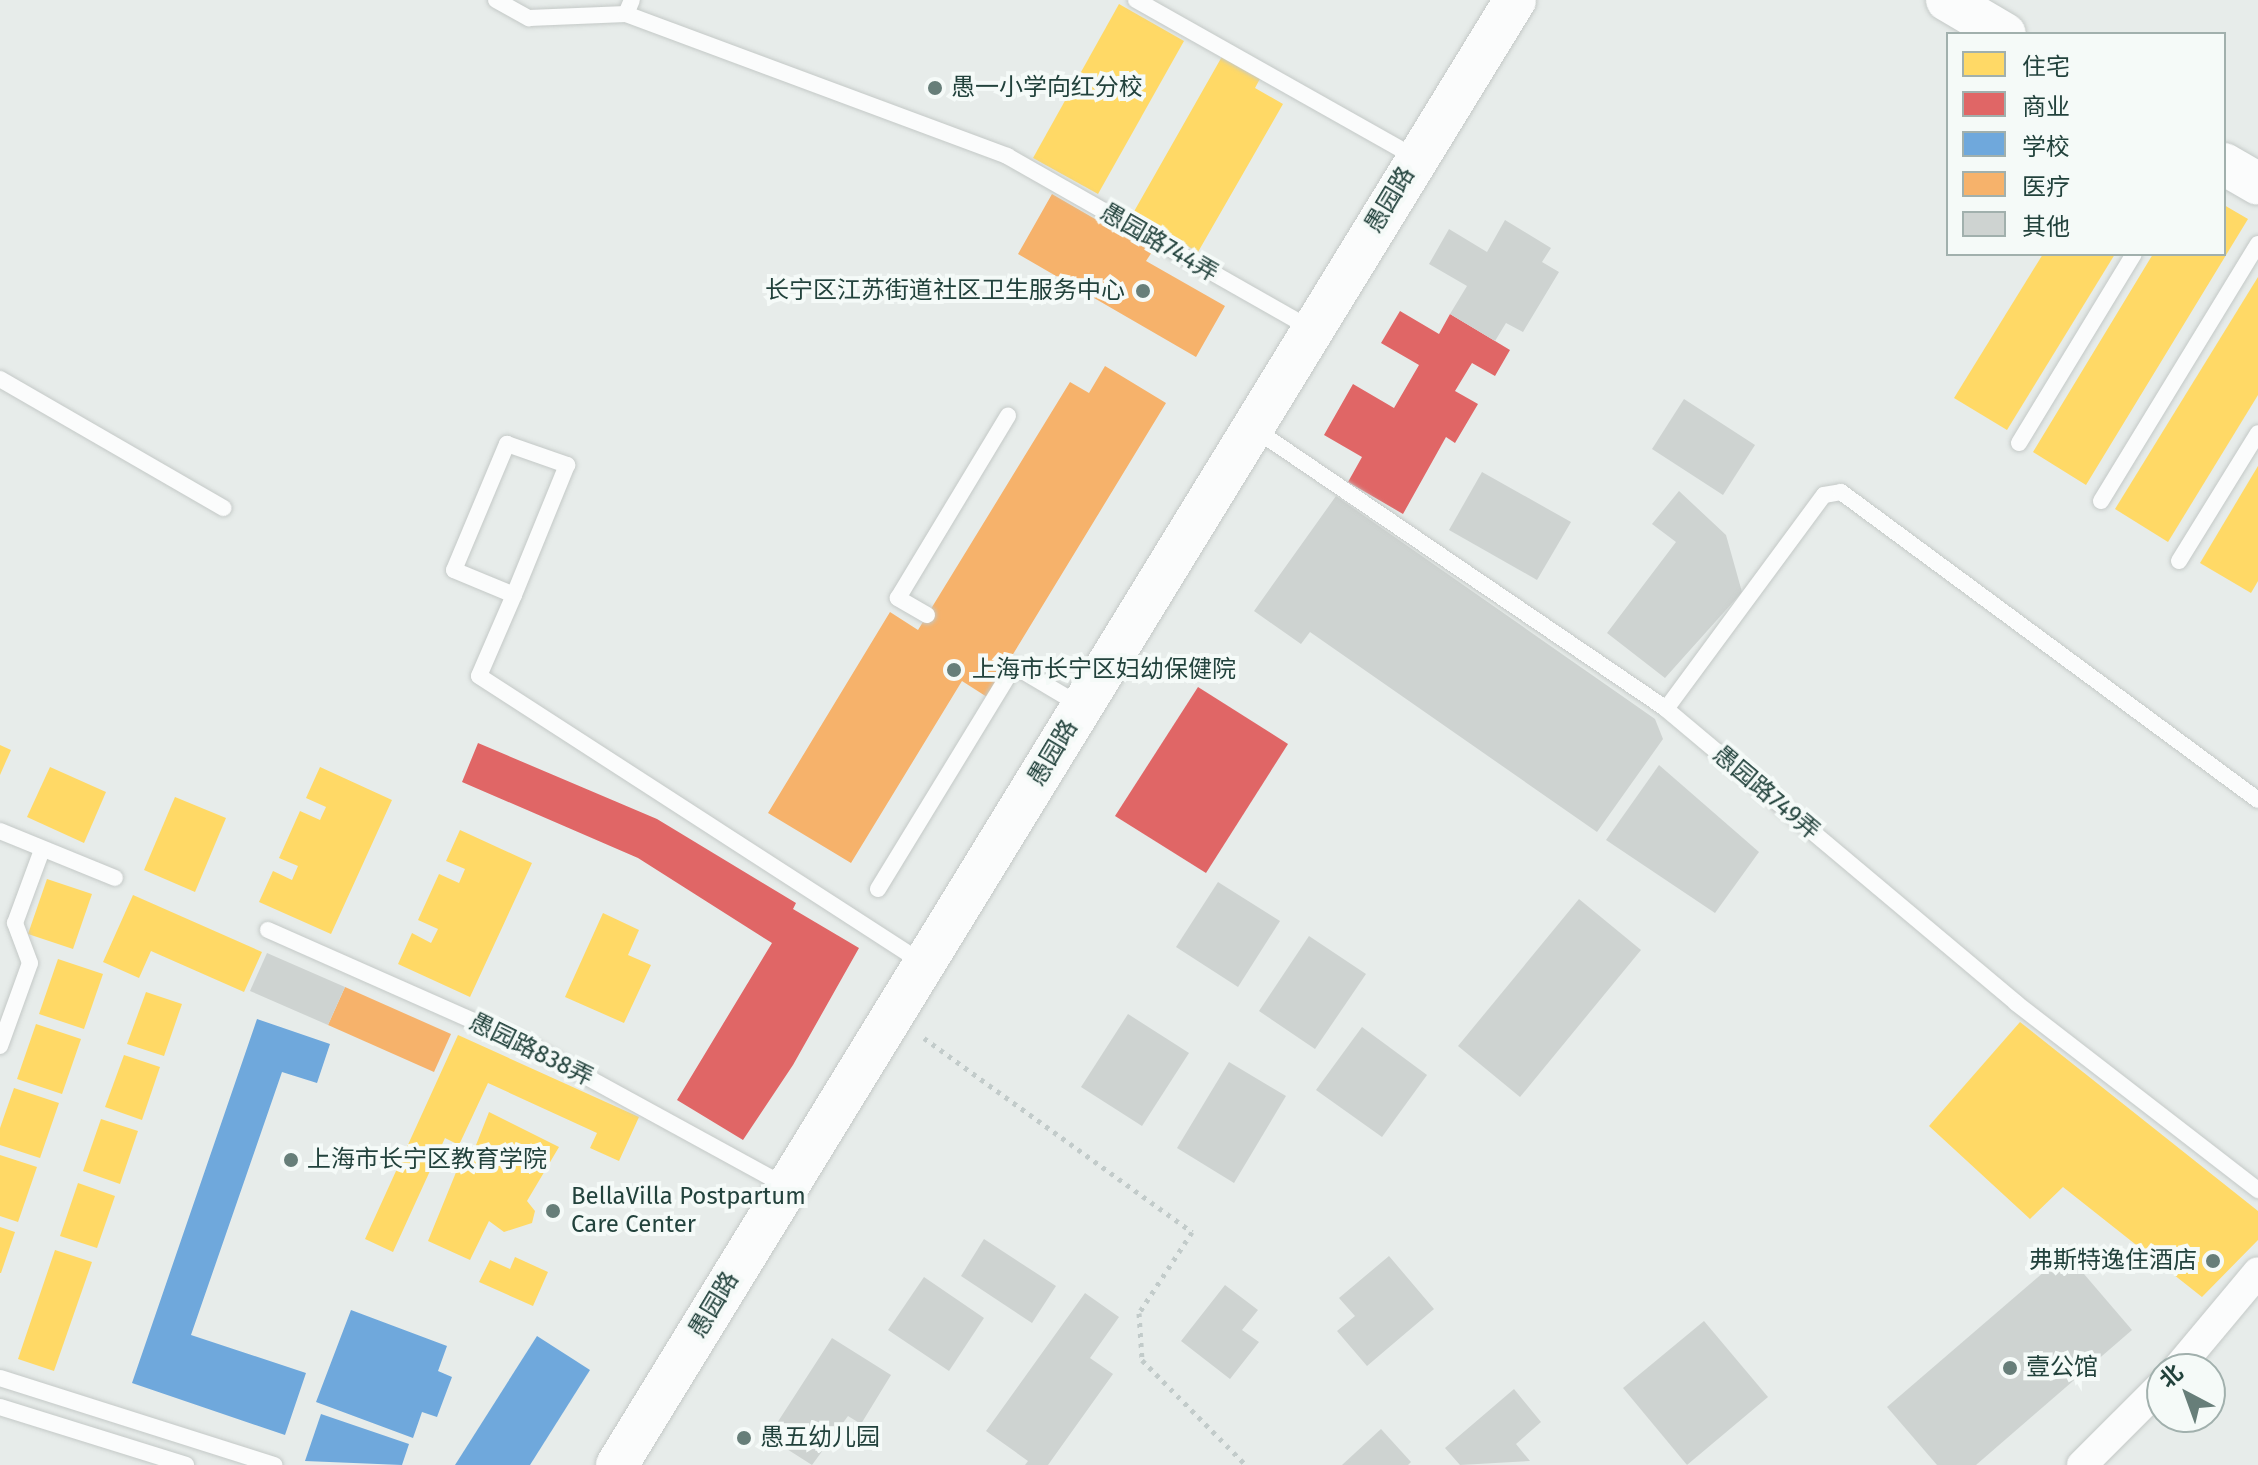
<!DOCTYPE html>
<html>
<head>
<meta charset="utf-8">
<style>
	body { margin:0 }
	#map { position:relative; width:2258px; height:1465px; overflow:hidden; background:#e7ecea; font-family:"Fira Sans","Noto Sans SC",sans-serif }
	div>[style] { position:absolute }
	.homes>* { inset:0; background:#ffd966 }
	.shops>* { inset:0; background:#e06666 }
	.schools>* { inset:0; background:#6fa8dc }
	.health>* { inset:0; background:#f6b26b }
	.building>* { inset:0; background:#ced3d1 }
	.path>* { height:5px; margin-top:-2.5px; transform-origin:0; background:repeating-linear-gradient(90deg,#c2cbca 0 4px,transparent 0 10px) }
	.roads { filter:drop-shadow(0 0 2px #c4c9c7) drop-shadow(0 0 2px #c4c9c7) }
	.lane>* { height:16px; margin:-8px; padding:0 8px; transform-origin:8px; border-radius:8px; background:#fbfcfc }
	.street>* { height:30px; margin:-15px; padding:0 15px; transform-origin:15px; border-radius:15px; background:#fbfcfc }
	.secondary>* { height:42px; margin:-21px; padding:0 21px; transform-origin:21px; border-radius:21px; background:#fbfcfc }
	.dots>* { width:22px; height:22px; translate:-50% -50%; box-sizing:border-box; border:4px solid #f5faf8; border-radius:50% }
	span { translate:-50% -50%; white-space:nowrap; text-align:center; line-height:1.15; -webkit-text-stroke:8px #f5faf8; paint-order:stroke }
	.poi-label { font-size:24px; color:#22423c }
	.left { translate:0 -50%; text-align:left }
	.right { translate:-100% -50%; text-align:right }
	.street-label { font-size:24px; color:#22423c }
	.legend { position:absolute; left:1946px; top:32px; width:280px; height:224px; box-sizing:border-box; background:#f5faf8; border:2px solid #a1b0ad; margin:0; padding:10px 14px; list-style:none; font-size:24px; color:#22423c }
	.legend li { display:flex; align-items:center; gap:16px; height:40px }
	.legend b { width:40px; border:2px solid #a1b0ad }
	.north { position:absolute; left:2146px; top:1353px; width:80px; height:80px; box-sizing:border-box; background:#f5faf8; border:2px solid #a1b0ad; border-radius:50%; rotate:319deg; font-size:22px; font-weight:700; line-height:32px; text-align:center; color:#22423c }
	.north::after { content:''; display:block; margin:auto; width:28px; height:36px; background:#677e79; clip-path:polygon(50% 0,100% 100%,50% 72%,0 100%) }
</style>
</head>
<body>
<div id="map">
	<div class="homes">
		<i style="clip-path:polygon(1119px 4px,1184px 41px,1098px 194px,1033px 158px)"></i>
		<i style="clip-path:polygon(1224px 53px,1262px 75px,1255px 88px,1283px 104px,1198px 252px,1132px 215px)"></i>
		<i style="clip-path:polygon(2224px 205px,2248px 219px,2086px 485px,2033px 452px,2153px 254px,2224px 254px)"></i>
		<i style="clip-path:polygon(2043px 254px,2115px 254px,2007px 430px,1954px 398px)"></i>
		<i style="clip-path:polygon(2258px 277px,2258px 395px,2168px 542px,2115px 509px)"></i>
		<i style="clip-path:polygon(2258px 466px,2258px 581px,2251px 593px,2200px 563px)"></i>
		<i style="clip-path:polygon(0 745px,11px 750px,0 775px)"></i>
		<i style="clip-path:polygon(50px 767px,106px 792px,84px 843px,27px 817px)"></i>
		<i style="clip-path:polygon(320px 767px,392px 800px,331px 934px,259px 902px,273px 871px,292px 880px,298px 866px,279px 858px,300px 811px,320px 820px,326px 807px,306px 798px)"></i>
		<i style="clip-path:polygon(175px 797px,226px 818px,195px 892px,144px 870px)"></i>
		<i style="clip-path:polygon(460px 830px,532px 863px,470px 997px,398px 964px,412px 933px,431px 943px,438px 929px,418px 920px,439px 874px,459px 883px,465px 869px,446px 861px)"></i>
		<i style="clip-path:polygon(47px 879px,92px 894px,73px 949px,28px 934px)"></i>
		<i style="clip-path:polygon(133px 895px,262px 952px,244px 992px,151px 951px,139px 978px,103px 962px)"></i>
		<i style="clip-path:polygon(603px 913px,639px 930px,628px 955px,651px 965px,624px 1023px,565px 997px)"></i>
		<i style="clip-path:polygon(58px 959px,103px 974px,84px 1029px,39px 1014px)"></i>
		<i style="clip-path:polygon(146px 992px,182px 1004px,164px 1056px,127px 1044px)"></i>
		<i style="clip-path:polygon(2020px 1022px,2258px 1211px,2258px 1240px,2202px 1297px,2063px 1187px,2030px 1219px,1929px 1126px)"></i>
		<i style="clip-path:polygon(36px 1024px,81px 1039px,62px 1094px,17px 1079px)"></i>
		<i style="clip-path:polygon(458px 1035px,639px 1117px,619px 1161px,590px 1148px,597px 1133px,488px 1083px,459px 1145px,445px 1138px,393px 1252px,365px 1239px)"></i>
		<i style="clip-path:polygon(124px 1055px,160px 1067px,142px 1120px,105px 1107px)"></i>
		<i style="clip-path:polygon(14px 1088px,59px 1103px,40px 1158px,0 1145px,0 1128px)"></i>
		<i style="clip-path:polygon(489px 1112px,559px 1147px,527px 1201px,535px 1211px,532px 1223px,504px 1232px,489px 1221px,470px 1260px,428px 1241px,459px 1165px,467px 1168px)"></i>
		<i style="clip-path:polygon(101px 1119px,138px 1131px,120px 1184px,83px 1171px)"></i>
		<i style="clip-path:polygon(0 1155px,37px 1167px,18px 1222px,0 1216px)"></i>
		<i style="clip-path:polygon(78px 1183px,115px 1196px,97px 1248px,60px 1236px)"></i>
		<i style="clip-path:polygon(0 1227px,15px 1232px,1px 1273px,0 1273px)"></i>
		<i style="clip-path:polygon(55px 1250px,92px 1262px,54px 1371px,18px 1359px)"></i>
		<i style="clip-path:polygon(515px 1257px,548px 1272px,533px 1306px,479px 1282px,490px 1260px,510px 1269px)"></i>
	</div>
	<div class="shops">
		<i style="clip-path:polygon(1400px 311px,1439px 334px,1450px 314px,1510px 350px,1495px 376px,1472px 363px,1455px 391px,1478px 404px,1455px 443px,1446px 437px,1403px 514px,1348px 482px,1362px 457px,1324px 435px,1353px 384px,1394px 408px,1419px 365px,1381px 343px)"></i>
		<i style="clip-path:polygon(1198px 687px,1288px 744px,1206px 873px,1115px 816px)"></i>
		<i style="clip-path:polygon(478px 743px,657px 819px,796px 903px,793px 909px,859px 948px,793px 1065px,743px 1140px,677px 1100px,772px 943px,638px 858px,462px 782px)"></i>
	</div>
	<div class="schools">
		<i style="clip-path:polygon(257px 1019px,330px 1044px,317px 1083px,282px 1072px,191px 1335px,306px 1373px,285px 1435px,132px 1383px)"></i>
		<i style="clip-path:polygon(351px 1310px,447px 1346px,438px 1371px,452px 1377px,437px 1417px,422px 1412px,413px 1438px,316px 1402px)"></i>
		<i style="clip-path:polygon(537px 1336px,590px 1370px,530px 1465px,455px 1465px)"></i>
		<i style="clip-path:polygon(321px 1414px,409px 1444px,402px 1465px,305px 1461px)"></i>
	</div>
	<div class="health">
		<i style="clip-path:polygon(1052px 194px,1152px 252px,1146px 261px,1225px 306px,1196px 357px,1018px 254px)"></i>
		<i style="clip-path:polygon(1105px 366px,1166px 403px,987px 697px,962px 681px,851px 863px,768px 813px,890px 612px,918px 630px,1070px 382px,1089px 393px)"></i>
		<i style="clip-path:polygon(345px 987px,451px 1034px,434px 1072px,328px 1025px)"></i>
	</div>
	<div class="building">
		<i style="clip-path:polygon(1505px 220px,1551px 248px,1542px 262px,1559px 272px,1523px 332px,1506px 323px,1495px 341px,1450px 314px,1467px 286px,1429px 264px,1449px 229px,1487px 252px)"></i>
		<i style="clip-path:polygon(1684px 399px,1755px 445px,1723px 495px,1652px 449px)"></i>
		<i style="clip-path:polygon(1482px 472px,1571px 522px,1537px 580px,1449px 530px)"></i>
		<i style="clip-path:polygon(1679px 491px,1726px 535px,1742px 592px,1665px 678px,1607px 633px,1676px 542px,1652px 524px)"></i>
		<i style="clip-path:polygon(1336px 496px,1655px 719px,1663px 739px,1597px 832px,1310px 632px,1301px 644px,1254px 611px)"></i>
		<i style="clip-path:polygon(1659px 765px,1759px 852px,1715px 913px,1606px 840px)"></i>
		<i style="clip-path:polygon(1218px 882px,1280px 921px,1238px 987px,1176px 947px)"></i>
		<i style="clip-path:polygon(1579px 899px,1641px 950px,1520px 1097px,1458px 1046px)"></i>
		<i style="clip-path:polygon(1309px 936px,1366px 974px,1315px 1049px,1259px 1011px)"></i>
		<i style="clip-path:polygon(267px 953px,345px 987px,328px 1025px,250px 991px)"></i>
		<i style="clip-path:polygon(1128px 1014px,1189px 1053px,1142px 1126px,1081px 1087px)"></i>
		<i style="clip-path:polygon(1362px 1027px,1427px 1075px,1382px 1137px,1316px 1090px)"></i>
		<i style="clip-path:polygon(1229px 1062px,1286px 1096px,1234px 1183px,1177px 1148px)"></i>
		<i style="clip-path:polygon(984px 1239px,1056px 1286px,1032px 1323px,961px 1276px)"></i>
		<i style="clip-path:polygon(2066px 1253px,2132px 1330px,1976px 1465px,1937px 1465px,1887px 1407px)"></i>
		<i style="clip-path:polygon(1389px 1256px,1434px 1309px,1367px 1366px,1337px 1331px,1355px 1316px,1339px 1298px)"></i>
		<i style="clip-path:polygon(924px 1277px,984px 1318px,949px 1371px,888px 1330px)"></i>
		<i style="clip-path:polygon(1225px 1285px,1258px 1310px,1242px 1330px,1259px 1342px,1230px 1379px,1181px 1341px)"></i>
		<i style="clip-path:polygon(1085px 1293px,1119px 1317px,1090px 1358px,1113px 1374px,1048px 1465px,1025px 1465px,1028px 1461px,986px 1431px)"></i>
		<i style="clip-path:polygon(1704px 1321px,1768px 1397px,1687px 1465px,1623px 1388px)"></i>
		<i style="clip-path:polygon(832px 1338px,891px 1375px,861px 1424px,848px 1416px,812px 1465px,768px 1437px)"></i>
		<i style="clip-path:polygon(1514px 1389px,1541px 1422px,1516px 1444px,1530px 1461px,1460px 1465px,1445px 1448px)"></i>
		<i style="clip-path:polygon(1381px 1429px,1411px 1462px,1408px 1465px,1342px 1465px)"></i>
	</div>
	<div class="path">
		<i style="left:924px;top:1038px;width:331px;rotate:35.9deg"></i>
		<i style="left:1192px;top:1232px;width:97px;rotate:123.2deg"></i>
		<i style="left:1139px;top:1313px;width:47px;rotate:86.3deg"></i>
		<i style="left:1142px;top:1360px;width:148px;rotate:45.3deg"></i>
	</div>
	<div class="roads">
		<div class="lane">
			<i style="left:496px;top:0;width:38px;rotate:29deg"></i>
			<i style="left:529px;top:18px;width:97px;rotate:-2.4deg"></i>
			<i style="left:626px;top:14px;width:15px;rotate:-67deg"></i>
			<i style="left:1136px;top:0;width:322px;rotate:29.4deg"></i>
			<i style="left:626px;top:14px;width:407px;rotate:20.4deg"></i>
			<i style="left:1007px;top:156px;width:350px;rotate:29.6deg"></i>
			<i style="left:0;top:379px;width:258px;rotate:30deg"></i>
			<i style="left:1253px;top:428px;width:500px;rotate:34.2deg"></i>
			<i style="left:1666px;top:709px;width:457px;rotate:40deg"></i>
			<i style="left:2016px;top:1003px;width:306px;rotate:37.7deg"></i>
			<i style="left:2019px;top:443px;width:221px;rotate:-58.7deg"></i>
			<i style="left:2101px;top:501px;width:301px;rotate:-58.6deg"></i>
			<i style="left:2179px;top:561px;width:150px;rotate:-58.3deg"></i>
			<i style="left:514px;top:595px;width:65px;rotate:-157.4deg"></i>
			<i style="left:454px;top:570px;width:137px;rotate:-67.2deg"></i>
			<i style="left:507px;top:444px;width:64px;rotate:19.3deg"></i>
			<i style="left:567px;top:465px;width:140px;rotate:112.2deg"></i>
			<i style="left:514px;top:595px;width:88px;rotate:113.4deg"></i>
			<i style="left:479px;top:676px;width:529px;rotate:32.88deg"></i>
			<i style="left:927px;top:615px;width:34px;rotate:-150deg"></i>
			<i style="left:898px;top:598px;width:213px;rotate:-58.9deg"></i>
			<i style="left:1666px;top:709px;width:266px;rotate:-53.6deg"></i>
			<i style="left:1824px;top:495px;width:17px;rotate:-10deg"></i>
			<i style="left:1841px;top:492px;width:518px;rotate:36.45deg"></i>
			<i style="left:0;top:831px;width:124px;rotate:22.2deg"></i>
			<i style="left:878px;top:889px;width:261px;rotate:-58.6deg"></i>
			<i style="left:1014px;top:666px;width:77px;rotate:30.6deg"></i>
			<i style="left:268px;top:930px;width:291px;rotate:23.9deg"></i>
			<i style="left:534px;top:1048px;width:287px;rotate:28.7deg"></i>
			<i style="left:0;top:1046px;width:88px;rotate:-70.1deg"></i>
			<i style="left:30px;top:963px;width:43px;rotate:-110.6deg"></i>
			<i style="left:15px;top:923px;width:78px;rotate:-69.7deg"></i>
			<i style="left:0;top:1378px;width:288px;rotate:17.6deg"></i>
			<i style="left:0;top:1407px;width:195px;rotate:17.3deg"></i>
		</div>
		<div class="street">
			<i style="left:2177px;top:1369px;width:126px;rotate:-50.1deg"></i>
			<i style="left:2082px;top:1465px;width:113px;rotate:-45deg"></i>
		</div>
		<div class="secondary">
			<i style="left:1947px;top:0;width:67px;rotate:30.4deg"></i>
			<i style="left:2224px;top:164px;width:39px;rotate:30deg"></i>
			<i style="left:617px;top:1465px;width:1718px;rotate:-58.49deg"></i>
		</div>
	</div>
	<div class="dots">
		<i style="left:935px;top:88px;background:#677e79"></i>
		<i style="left:1143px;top:291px;background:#677e79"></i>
		<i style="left:954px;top:670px;background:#677e79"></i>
		<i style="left:291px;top:1160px;background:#677e79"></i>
		<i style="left:553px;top:1211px;background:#677e79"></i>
		<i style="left:2213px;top:1261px;background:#677e79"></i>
		<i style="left:2010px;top:1368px;background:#677e79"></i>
		<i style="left:744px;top:1438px;background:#677e79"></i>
	</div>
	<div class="poi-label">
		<span class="left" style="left:951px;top:88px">愚一小学向红分校</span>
		<span class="right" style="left:1125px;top:291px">长宁区江苏街道社区卫生服务中心</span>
		<span class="left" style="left:972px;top:670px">上海市长宁区妇幼保健院</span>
		<span class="left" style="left:307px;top:1160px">上海市长宁区教育学院</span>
		<span class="left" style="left:571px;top:1211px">BellaVilla Postpartum<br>Care Center</span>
		<span class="right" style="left:2197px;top:1261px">弗斯特逸住酒店</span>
		<span class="left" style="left:2026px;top:1368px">壹公馆</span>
		<span class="left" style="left:760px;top:1438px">愚五幼儿园</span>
	</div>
	<div class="street-label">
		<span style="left:1390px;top:200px;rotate:-59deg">愚园路</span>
		<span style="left:1159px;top:243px;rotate:30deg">愚园路744弄</span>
		<span style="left:1053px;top:753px;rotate:-59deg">愚园路</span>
		<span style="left:1766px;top:793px;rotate:40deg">愚园路749弄</span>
		<span style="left:531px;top:1050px;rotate:26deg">愚园路838弄</span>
		<span style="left:714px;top:1305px;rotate:-59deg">愚园路</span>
	</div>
	<ul class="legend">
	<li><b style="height:22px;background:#ffd966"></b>住宅</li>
	<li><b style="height:22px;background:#e06666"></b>商业</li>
	<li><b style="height:22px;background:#6fa8dc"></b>学校</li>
	<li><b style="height:22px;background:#f6b26b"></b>医疗</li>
	<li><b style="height:22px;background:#ced3d1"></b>其他</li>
	</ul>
	<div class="north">北</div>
</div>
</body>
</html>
